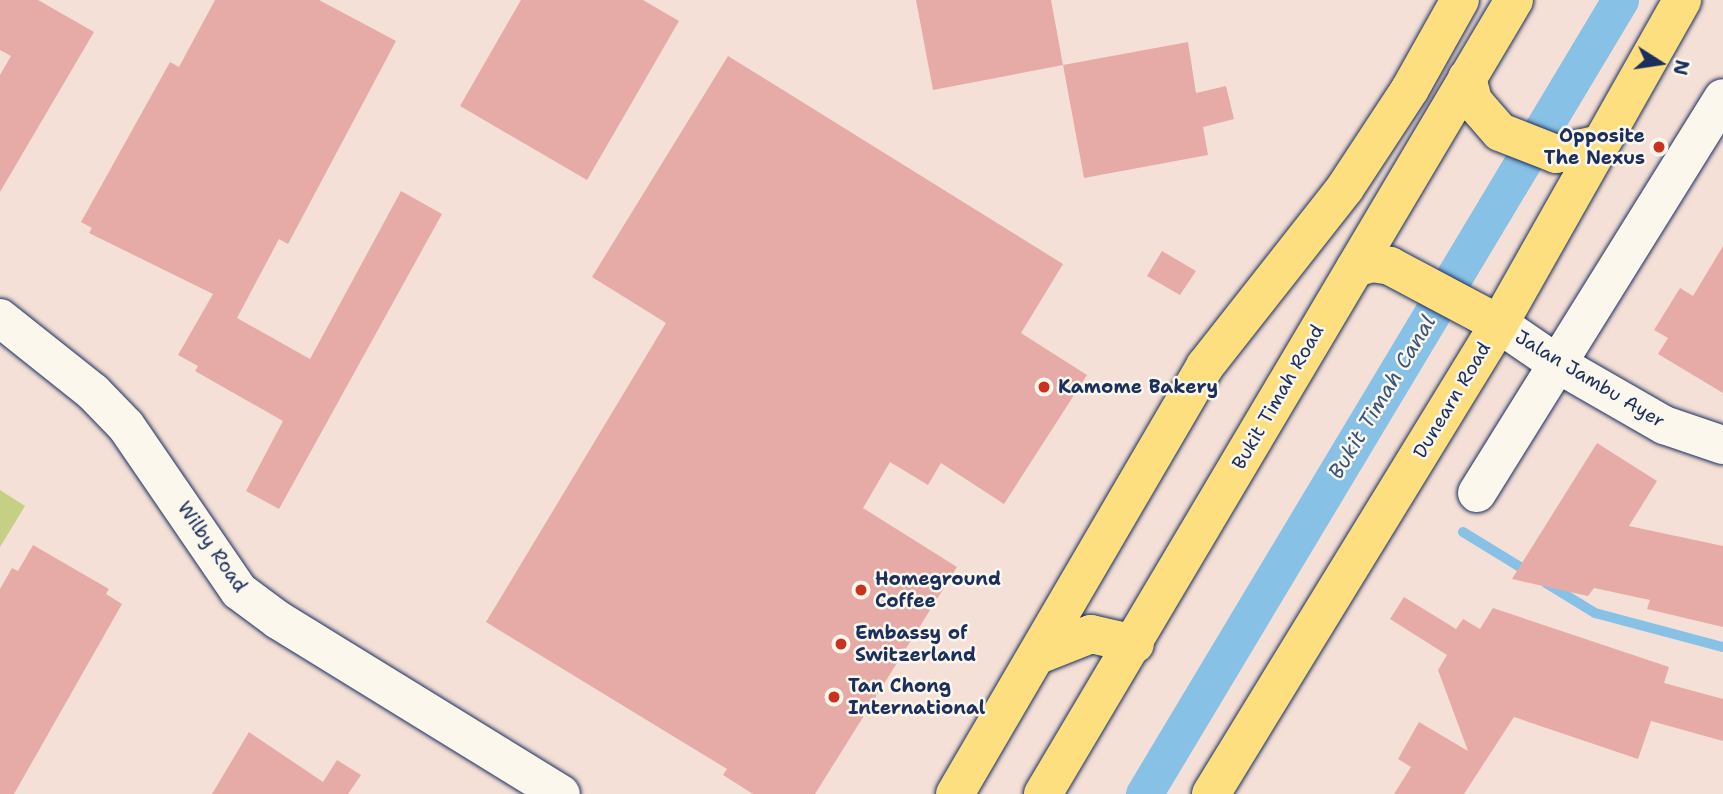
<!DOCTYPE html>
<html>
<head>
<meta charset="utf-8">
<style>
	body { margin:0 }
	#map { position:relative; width:1723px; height:794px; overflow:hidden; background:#f5e0d7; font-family:"Shantell Sans",sans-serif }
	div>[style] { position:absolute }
	.green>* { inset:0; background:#c5d084 }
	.stream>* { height:10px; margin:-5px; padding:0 5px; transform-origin:5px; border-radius:5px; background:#87c1e6 }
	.canal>* { height:37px; margin:-18.5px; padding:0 18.5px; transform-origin:18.5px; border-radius:18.5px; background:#87c1e6 }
	.building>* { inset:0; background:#e6aba6 }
	.roads { filter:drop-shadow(0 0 2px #1b2f5e) drop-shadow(0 0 2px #1b2f5e) }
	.minor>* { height:38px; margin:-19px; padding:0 19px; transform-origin:19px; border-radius:19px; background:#fbf7ec }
	.trunk>* { height:38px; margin:-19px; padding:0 19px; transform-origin:19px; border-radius:19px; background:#fedf80 }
	.dots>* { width:19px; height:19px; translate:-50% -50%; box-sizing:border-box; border:4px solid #fbf7ec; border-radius:50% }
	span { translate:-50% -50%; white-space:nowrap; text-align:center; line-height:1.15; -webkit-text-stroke:5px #fbf7ec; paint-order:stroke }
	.poi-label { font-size:19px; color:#1b2f5e; font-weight:700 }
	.right { translate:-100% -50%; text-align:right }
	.left { translate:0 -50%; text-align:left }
	.street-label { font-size:19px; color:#1b2f5e }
	.water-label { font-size:21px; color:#365480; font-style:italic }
	.north { position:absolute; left:1625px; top:28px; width:70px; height:70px; -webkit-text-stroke:5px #fbf7ec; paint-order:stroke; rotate:102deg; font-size:19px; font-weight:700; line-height:28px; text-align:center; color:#1b2f5e }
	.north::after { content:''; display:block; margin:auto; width:24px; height:32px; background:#1b2f5e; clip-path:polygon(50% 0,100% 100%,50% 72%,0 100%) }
</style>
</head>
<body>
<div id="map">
	<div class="green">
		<i style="clip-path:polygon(0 490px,25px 506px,0 547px)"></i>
	</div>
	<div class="stream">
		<i style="left:1463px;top:532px;width:79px;rotate:31.5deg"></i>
		<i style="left:1546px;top:583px;width:57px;rotate:31.5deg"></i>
		<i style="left:1595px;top:613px;width:132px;rotate:14.9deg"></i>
	</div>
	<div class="canal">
		<i style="left:1144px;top:794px;width:926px;rotate:-59.06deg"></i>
	</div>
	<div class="building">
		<i style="clip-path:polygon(0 0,38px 0,94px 32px,0 192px,0 75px,11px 56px,0 50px)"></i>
		<i style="clip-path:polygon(215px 0,319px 0,396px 41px,288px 244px,279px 239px,237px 318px,310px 359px,401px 191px,442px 214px,279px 509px,246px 491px,283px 421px,195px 371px,198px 366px,178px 355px,213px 294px,89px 233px,92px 228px,81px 222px,170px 62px,179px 67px)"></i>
		<i style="clip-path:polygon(521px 0,643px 0,679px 21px,587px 180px,460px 106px)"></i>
		<i style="clip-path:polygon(916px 0,1051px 0,1063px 65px,933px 90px)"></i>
		<i style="clip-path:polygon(1188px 42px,1196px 93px,1226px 86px,1234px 119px,1203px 127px,1208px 155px,1084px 178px,1063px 65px)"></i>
		<i style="clip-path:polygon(728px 56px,1063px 264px,1021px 333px,1087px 375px,1004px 504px,941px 463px,928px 485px,890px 462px,863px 508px,957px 567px,815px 794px,753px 794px,723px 775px,727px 769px,486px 622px,666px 323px,592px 277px)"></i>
		<i style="clip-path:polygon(1723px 246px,1723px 393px,1658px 354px,1668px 338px,1654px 330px,1680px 288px,1693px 296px)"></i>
		<i style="clip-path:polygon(1162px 251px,1196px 271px,1180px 295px,1147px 276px)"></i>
		<i style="clip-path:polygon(1597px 443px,1657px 481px,1629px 526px,1723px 546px,1723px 627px,1647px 609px,1650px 600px,1594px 588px,1588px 596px,1512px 579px)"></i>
		<i style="clip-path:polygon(33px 545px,109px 589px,106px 594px,122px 604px,14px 794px,0 794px,0 589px,12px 568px,18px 571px)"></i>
		<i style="clip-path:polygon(1404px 597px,1456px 629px,1463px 619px,1480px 629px,1493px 608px,1669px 667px,1664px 683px,1723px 699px,1723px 741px,1651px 721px,1638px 759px,1514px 717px,1464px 794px,1394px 794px,1411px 767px,1398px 759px,1419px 722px,1468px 751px,1438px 670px,1447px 655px,1390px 619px)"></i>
		<i style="clip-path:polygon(249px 732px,323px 782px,337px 760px,361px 775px,348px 794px,212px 794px)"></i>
	</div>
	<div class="roads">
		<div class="minor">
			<i style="left:0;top:318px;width:119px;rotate:38.5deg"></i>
			<i style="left:93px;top:392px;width:47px;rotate:45.9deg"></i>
			<i style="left:126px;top:426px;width:200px;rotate:55.6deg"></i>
			<i style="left:239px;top:591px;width:49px;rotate:36.6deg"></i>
			<i style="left:278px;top:620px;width:332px;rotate:31.6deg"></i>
			<i style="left:1499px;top:324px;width:69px;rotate:34.4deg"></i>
			<i style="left:1556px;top:363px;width:125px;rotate:29.9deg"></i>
			<i style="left:1664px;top:425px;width:62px;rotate:18.7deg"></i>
			<i style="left:1477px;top:493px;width:465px;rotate:-58.1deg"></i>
		</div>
		<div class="trunk">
			<i style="left:1467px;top:78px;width:24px;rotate:75deg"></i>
			<i style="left:1473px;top:101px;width:41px;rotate:48.9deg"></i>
			<i style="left:1500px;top:132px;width:60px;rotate:21.4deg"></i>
			<i style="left:1556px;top:154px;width:45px;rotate:-12.8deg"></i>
			<i style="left:1355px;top:268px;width:18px;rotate:-16deg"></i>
			<i style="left:1372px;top:263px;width:18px;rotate:9deg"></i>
			<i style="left:1390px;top:266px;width:123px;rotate:28deg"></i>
			<i style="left:1038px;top:655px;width:57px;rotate:-21.6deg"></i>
			<i style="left:1091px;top:634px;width:45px;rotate:12.8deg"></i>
			<i style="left:955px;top:794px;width:496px;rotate:-59.7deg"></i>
			<i style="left:1205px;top:366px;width:226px;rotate:-51.8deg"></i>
			<i style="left:1345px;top:188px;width:118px;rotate:-56.7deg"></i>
			<i style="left:1410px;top:89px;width:102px;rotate:-60.7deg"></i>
			<i style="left:1043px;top:794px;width:923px;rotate:-59.32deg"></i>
			<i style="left:1211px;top:794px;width:551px;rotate:-58.5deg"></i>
			<i style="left:1499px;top:324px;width:372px;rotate:-60.5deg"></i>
		</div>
	</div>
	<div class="dots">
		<i style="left:1659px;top:147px;background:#c8321e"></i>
		<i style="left:1044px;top:387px;background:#c8321e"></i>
		<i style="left:861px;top:590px;background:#c8321e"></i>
		<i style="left:841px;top:644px;background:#c8321e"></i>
		<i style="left:834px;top:697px;background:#c8321e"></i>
	</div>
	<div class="poi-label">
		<span class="right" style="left:1645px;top:147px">Opposite<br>The Nexus</span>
		<span class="left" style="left:1058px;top:387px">Kamome Bakery</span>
		<span class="left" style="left:875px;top:590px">Homeground<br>Coffee</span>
		<span class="left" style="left:855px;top:644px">Embassy of<br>Switzerland</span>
		<span class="left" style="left:848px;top:697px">Tan Chong<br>International</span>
	</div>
	<div class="street-label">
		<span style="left:1590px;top:379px;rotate:31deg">Jalan Jambu Ayer</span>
		<span style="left:1278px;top:397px;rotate:-60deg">Bukit Timah Road</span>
		<span style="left:1452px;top:400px;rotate:-59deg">Dunearn Road</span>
		<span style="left:212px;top:547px;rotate:55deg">Wilby Road</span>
	</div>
	<div class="water-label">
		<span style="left:1382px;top:397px;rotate:-59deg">Bukit Timah Canal</span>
	</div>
	<div class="north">N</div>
</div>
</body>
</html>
